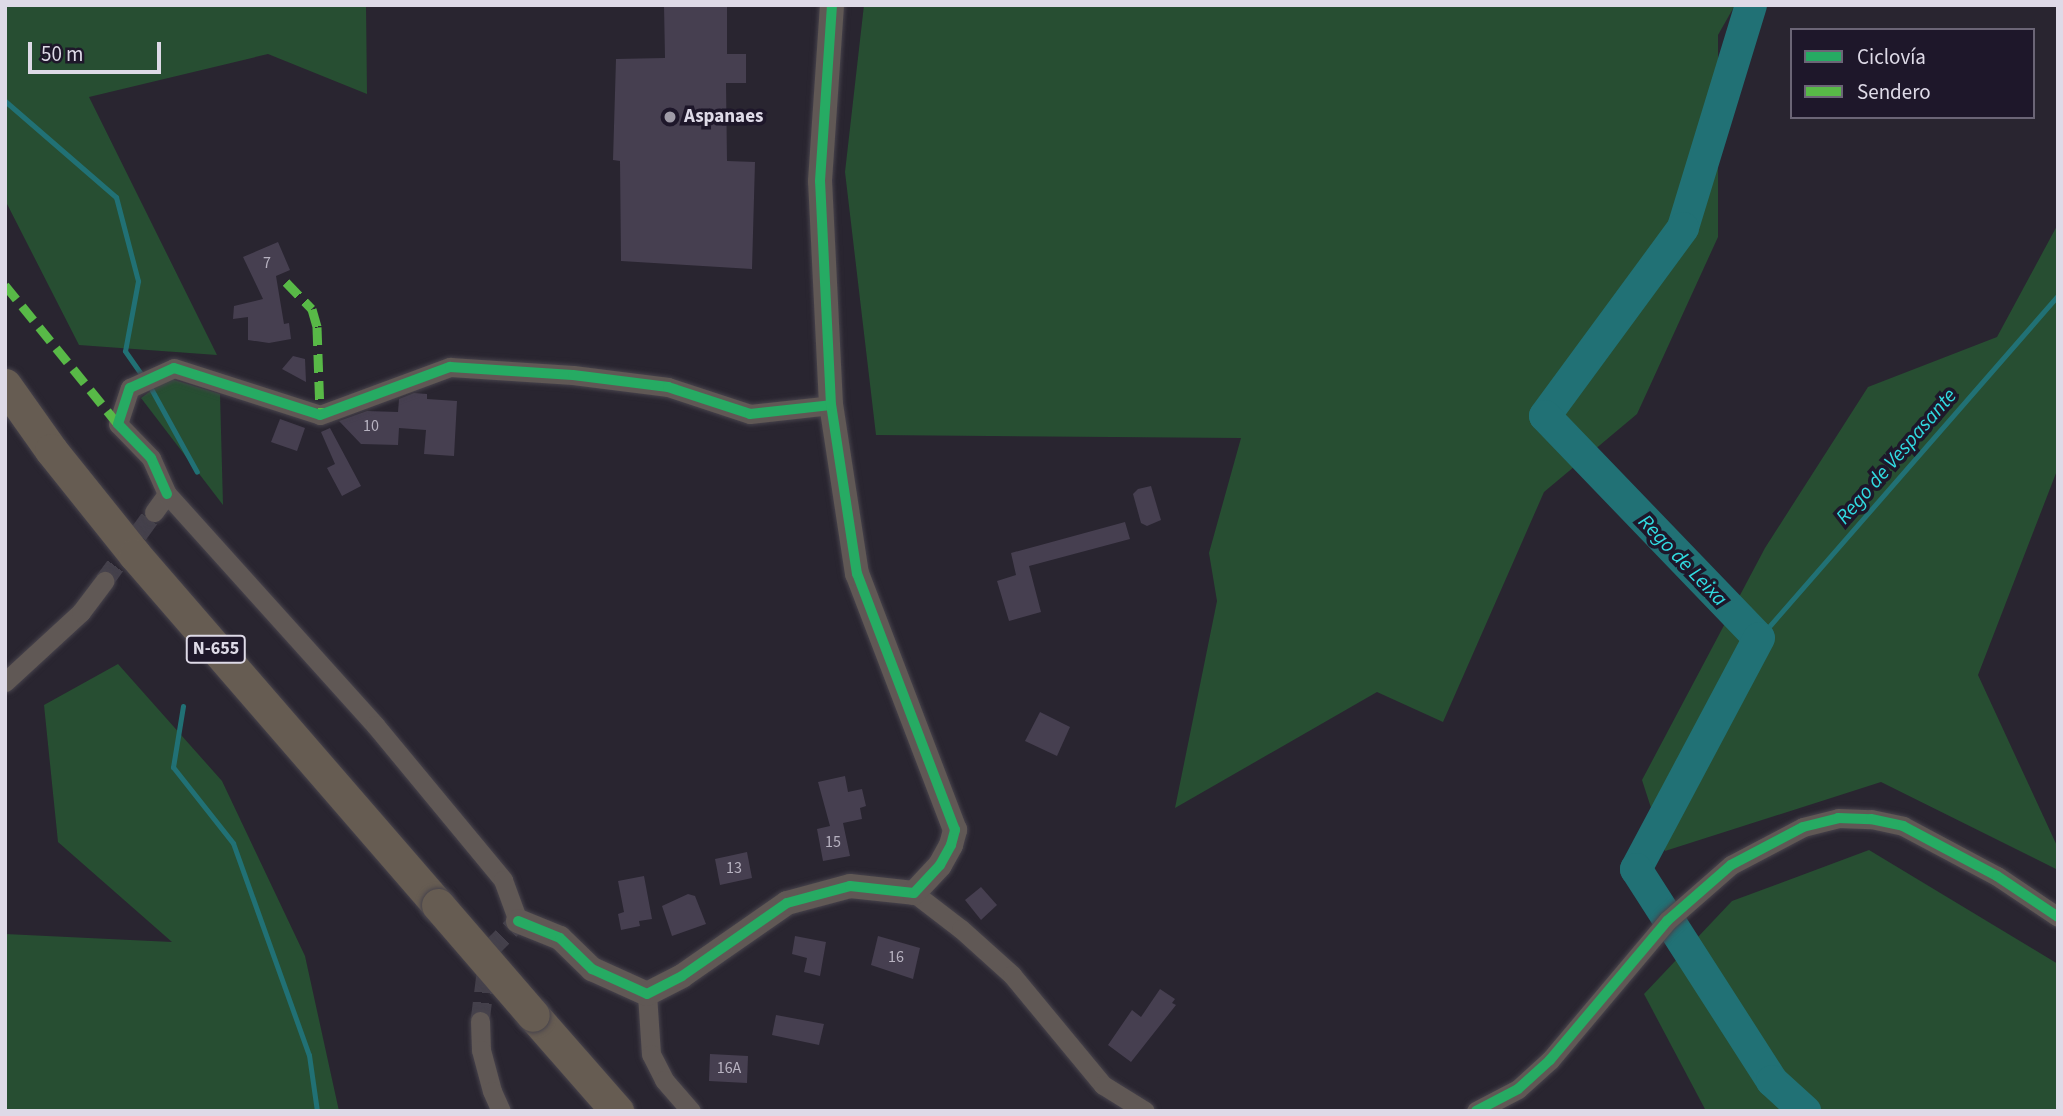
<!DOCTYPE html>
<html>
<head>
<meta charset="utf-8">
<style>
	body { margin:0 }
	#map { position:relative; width:2063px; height:1116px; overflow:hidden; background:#292530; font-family:"Source Sans 3",sans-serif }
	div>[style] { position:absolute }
	.green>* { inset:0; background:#274e32 }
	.stream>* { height:5px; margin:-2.5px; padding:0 2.5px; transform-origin:2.5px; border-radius:2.5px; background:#217175 }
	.river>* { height:32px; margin:-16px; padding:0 16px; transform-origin:16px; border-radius:16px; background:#217175 }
	.building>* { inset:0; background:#463f50 }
	.minor-tunnel>* { height:19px; margin-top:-9.5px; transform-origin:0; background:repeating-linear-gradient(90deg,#44404b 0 19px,transparent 0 29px) }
	.roads { filter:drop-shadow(0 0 2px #47434c) drop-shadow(0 0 2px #47434c) }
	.minor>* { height:19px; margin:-9.5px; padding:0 9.5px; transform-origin:9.5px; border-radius:9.5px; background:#605855 }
	.tertiary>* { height:24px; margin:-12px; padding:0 12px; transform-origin:12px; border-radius:12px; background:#605855 }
	.trunk>* { height:33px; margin:-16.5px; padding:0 16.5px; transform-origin:16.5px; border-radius:16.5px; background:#665c52 }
	.bridges { filter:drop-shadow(0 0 2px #47434c) drop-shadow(0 0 2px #47434c) }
	.trunk-bridge>* { height:33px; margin:-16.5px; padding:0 16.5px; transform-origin:16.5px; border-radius:16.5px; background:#665c52 }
	.quiet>* { height:9px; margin-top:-4.5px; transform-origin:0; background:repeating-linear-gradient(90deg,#58b947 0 18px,transparent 0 27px) }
	.cycleway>* { height:10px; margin:-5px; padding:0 5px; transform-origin:5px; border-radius:5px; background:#26ab63 }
	.dots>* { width:19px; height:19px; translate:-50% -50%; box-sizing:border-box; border:4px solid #1e172a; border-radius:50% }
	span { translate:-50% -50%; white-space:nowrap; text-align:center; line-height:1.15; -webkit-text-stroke:7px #1e172a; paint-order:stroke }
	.number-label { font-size:16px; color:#b8b3c1 }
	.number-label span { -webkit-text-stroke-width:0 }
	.shield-label span { padding:2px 5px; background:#1e172a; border:2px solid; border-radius:5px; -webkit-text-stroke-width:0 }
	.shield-label { font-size:18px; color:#dedae7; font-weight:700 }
	.poi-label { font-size:19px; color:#dedae7; font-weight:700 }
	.left { translate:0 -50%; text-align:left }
	.water-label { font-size:21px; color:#31dbe1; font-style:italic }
	.frame { position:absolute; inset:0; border:7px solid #dedae7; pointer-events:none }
	.legend { position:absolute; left:1790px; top:28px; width:245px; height:91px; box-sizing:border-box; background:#1e172a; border:2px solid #6b6576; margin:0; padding:9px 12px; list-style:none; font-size:21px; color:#dedae7 }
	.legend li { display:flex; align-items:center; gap:14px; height:35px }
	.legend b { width:35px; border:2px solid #6b6576 }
	.scale { position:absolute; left:28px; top:42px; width:133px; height:32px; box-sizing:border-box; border:4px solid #dedae7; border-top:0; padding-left:9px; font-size:21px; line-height:24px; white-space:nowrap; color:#dedae7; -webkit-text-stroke:5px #1e172a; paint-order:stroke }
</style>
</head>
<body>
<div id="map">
	<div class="green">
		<i style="clip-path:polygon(5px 5px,366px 5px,367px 94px,268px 54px,89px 97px,217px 355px,79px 345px,5px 200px)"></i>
		<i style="clip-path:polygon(864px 5px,1735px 5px,1718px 35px,1718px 237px,1637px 414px,1544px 492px,1443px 722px,1377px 692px,1175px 808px,1217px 601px,1209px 553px,1241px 438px,876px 435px,845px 172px)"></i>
		<i style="clip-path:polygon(2058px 224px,2058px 468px,1978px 675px,2058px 848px,2058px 870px,1881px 782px,1665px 851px,1642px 780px,1765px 548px,1868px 387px,1997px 337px)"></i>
		<i style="clip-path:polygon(168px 378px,220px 394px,223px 505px,141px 398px)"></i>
		<i style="clip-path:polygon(118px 664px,222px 781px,305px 956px,339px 1111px,5px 1111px,5px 934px,172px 942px,58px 842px,44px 705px)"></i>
		<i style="clip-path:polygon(1869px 850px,2058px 964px,2058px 1111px,1706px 1111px,1644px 994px,1732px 901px)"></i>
	</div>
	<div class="stream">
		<i style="left:5px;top:101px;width:147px;rotate:40.9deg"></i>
		<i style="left:116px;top:197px;width:87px;rotate:75.3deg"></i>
		<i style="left:138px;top:281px;width:71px;rotate:100.5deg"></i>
		<i style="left:125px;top:351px;width:32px;rotate:55deg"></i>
		<i style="left:149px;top:385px;width:99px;rotate:61.1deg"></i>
		<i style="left:1759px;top:638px;width:455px;rotate:-48.9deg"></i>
		<i style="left:183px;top:706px;width:62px;rotate:99.3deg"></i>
		<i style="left:173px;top:767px;width:97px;rotate:51.7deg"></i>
		<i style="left:233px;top:843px;width:225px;rotate:70.3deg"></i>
		<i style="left:309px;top:1055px;width:57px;rotate:81.9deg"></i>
	</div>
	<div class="river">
		<i style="left:1751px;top:5px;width:233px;rotate:107deg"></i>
		<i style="left:1683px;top:228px;width:233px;rotate:126.3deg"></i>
		<i style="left:1545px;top:416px;width:308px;rotate:46.1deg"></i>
		<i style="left:1759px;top:638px;width:262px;rotate:118deg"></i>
		<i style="left:1636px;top:869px;width:252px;rotate:57.3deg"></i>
		<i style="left:1772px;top:1081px;width:45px;rotate:42.3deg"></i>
	</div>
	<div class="building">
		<i style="clip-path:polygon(664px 5px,727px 5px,727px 54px,746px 54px,746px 83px,726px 83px,727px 161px,755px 162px,752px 269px,621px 261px,620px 161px,613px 160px,616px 59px,665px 58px)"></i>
		<i style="clip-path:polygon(278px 242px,290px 270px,276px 276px,284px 324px,289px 323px,291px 339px,269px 343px,248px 340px,248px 317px,233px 319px,234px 306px,263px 299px,243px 257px)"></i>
		<i style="clip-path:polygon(293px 356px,305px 359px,306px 382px,282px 369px)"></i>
		<i style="clip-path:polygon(414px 393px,427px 394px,427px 399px,457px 401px,454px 456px,424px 454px,426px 430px,399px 428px,398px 445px,361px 444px,339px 421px,367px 411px,398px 412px,399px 399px)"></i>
		<i style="clip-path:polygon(280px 419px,305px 428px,297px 451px,271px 442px)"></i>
		<i style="clip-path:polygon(330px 428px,361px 486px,342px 496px,327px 468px,335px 464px,321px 432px)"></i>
		<i style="clip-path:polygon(1151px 486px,1161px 520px,1147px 526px,1141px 523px,1133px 494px,1138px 489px)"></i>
		<i style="clip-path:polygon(1125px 522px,1130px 539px,1029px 566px,1041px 612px,1009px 621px,997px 581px,1016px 575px,1011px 553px)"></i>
		<i style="clip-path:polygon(1040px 712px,1070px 727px,1057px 756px,1025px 741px)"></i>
		<i style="clip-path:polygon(845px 776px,848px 792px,862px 789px,866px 806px,860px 808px,862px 819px,843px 823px,850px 856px,823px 861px,817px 829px,830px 826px,818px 782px)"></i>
		<i style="clip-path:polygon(747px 852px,752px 878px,720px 885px,715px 859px)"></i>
		<i style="clip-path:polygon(644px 876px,652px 919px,639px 921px,640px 926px,621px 930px,618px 914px,624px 912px,618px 881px)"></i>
		<i style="clip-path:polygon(981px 887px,997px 905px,981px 920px,965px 900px)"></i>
		<i style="clip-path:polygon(688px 894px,695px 896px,706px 924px,672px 936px,662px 906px)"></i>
		<i style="clip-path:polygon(795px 936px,826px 942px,820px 976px,804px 972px,807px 958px,792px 954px)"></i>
		<i style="clip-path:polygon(878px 936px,920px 948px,913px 979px,871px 965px)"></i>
		<i style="clip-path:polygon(1160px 989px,1175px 999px,1172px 1003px,1176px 1005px,1131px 1062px,1108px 1045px,1132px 1010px,1141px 1017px)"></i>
		<i style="clip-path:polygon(776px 1015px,824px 1024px,819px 1045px,772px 1035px)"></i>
		<i style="clip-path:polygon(710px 1054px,748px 1056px,747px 1083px,709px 1081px)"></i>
	</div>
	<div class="minor-tunnel">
		<i style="left:104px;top:581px;width:85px;rotate:-54.1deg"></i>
		<i style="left:480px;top:1021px;width:72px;rotate:-82.8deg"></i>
		<i style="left:489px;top:950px;width:41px;rotate:-45deg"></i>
	</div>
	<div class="roads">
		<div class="minor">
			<i style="left:167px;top:494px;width:39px;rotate:-114deg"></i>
			<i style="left:151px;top:458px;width:47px;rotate:-134.1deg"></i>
			<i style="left:118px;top:424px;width:38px;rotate:-72deg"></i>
			<i style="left:130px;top:388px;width:48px;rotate:-24.4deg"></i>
			<i style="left:174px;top:368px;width:153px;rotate:17.8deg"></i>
			<i style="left:320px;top:415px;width:139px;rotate:-20.3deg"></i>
			<i style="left:450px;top:367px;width:123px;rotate:3.7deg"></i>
			<i style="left:573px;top:375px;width:96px;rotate:7.2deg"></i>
			<i style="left:668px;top:387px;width:86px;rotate:18.2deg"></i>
			<i style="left:750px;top:414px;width:81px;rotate:-6.3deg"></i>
			<i style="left:154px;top:512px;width:22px;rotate:-54deg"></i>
			<i style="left:167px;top:494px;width:311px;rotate:48deg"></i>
			<i style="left:375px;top:725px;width:201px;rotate:50.4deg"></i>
			<i style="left:503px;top:880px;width:44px;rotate:69.9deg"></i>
			<i style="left:5px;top:682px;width:103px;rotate:-42.6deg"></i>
			<i style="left:81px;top:612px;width:39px;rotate:-53deg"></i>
			<i style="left:914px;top:893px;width:59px;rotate:37.5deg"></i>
			<i style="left:961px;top:929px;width:69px;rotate:42deg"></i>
			<i style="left:1012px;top:975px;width:143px;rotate:50.4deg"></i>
			<i style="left:1103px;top:1085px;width:49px;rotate:31.8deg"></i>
			<i style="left:647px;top:994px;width:60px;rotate:86.2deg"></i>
			<i style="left:651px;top:1054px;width:29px;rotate:63deg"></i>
			<i style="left:664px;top:1080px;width:41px;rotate:48.9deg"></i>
			<i style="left:480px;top:1021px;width:29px;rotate:88deg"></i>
			<i style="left:481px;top:1050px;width:42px;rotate:75deg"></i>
			<i style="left:492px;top:1091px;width:22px;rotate:66deg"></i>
			<i style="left:1476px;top:1111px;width:47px;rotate:-27.6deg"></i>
			<i style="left:1518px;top:1089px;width:43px;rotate:-42.2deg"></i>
			<i style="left:1550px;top:1060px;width:182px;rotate:-49.9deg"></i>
			<i style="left:1667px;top:921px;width:85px;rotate:-41.2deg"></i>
			<i style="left:1731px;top:865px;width:81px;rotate:-27.8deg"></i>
			<i style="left:1803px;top:827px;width:36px;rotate:-14deg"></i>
			<i style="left:1838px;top:818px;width:33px;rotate:2deg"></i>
			<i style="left:1871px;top:819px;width:33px;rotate:12deg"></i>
			<i style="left:1903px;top:826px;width:106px;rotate:28deg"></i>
			<i style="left:1997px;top:876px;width:73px;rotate:33.9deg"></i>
		</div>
		<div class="tertiary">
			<i style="left:518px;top:921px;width:45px;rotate:22deg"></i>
			<i style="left:560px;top:938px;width:45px;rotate:44.1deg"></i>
			<i style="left:592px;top:969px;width:60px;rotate:24.4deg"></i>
			<i style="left:647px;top:994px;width:39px;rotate:-27deg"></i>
			<i style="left:682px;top:976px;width:128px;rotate:-34.8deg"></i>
			<i style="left:787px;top:903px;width:65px;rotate:-15.1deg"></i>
			<i style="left:850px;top:886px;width:64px;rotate:6.2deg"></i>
			<i style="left:914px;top:893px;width:38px;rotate:-47deg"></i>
			<i style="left:940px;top:865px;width:23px;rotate:-61deg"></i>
			<i style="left:951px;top:845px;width:16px;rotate:-75deg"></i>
			<i style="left:955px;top:830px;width:274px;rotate:-110.9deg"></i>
			<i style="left:857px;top:574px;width:171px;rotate:-98.7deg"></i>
			<i style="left:831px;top:405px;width:224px;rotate:-92.8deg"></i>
			<i style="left:820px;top:181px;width:176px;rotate:-86.1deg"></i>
		</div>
		<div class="trunk">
			<i style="left:5px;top:385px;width:80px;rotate:54.7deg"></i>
			<i style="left:51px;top:450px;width:134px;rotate:51.3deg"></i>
			<i style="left:135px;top:555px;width:463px;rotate:49.1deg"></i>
			<i style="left:533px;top:1015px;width:128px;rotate:48.8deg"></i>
		</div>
	</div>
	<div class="bridges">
		<div class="trunk-bridge">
			<i style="left:438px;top:905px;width:145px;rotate:49.2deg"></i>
		</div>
	</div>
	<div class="quiet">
		<i style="left:286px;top:282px;width:37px;rotate:46deg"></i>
		<i style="left:312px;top:309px;width:19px;rotate:74deg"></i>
		<i style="left:317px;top:327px;width:88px;rotate:88deg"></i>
		<i style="left:5px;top:285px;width:179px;rotate:50.9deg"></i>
	</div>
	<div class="cycleway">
		<i style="left:167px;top:494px;width:39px;rotate:-114deg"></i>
		<i style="left:151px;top:458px;width:47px;rotate:-134.1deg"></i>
		<i style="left:118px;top:424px;width:38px;rotate:-72deg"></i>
		<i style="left:130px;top:388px;width:48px;rotate:-24.4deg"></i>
		<i style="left:174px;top:368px;width:153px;rotate:17.8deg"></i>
		<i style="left:320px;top:415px;width:139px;rotate:-20.3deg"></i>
		<i style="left:450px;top:367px;width:123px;rotate:3.7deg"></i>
		<i style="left:573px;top:375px;width:96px;rotate:7.2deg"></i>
		<i style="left:668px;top:387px;width:86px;rotate:18.2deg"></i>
		<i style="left:750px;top:414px;width:81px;rotate:-6.3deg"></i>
		<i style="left:518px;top:921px;width:45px;rotate:22deg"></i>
		<i style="left:560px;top:938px;width:45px;rotate:44.1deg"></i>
		<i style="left:592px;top:969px;width:60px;rotate:24.4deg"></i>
		<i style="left:647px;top:994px;width:39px;rotate:-27deg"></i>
		<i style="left:682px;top:976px;width:128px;rotate:-34.8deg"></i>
		<i style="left:787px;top:903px;width:65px;rotate:-15.1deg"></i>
		<i style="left:850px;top:886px;width:64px;rotate:6.2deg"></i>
		<i style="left:914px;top:893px;width:38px;rotate:-47deg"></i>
		<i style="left:940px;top:865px;width:23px;rotate:-61deg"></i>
		<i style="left:951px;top:845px;width:16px;rotate:-75deg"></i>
		<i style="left:955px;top:830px;width:274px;rotate:-110.9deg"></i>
		<i style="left:857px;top:574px;width:171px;rotate:-98.7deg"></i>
		<i style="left:831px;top:405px;width:224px;rotate:-92.8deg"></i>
		<i style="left:820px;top:181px;width:176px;rotate:-86.1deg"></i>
		<i style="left:1476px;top:1111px;width:47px;rotate:-27.6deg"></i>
		<i style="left:1518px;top:1089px;width:43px;rotate:-42.2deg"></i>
		<i style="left:1550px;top:1060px;width:182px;rotate:-49.9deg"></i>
		<i style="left:1667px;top:921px;width:85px;rotate:-41.2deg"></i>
		<i style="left:1731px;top:865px;width:81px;rotate:-27.8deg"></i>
		<i style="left:1803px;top:827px;width:36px;rotate:-14deg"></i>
		<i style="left:1838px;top:818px;width:33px;rotate:2deg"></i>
		<i style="left:1871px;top:819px;width:33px;rotate:12deg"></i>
		<i style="left:1903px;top:826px;width:106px;rotate:28deg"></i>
		<i style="left:1997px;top:876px;width:73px;rotate:33.9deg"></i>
	</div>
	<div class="dots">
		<i style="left:670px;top:117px;background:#9f9ba7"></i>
	</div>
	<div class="number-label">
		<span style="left:267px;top:263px">7</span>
		<span style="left:371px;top:426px">10</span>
		<span style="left:833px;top:842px">15</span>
		<span style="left:734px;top:868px">13</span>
		<span style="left:896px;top:957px">16</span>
		<span style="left:729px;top:1068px">16A</span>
	</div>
	<div class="shield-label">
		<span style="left:216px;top:649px">N-655</span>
	</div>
	<div class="poi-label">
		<span class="left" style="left:684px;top:117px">Aspanaes</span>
	</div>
	<div class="water-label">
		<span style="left:1896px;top:456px;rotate:-49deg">Rego de Vespasante</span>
		<span style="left:1683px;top:560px;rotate:46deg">Rego de Leixa</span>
	</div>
	<div class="frame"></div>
	<ul class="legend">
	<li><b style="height:9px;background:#26ab63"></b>Ciclovía</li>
	<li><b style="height:9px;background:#58b947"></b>Sendero</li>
	</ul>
	<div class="scale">50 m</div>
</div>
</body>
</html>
